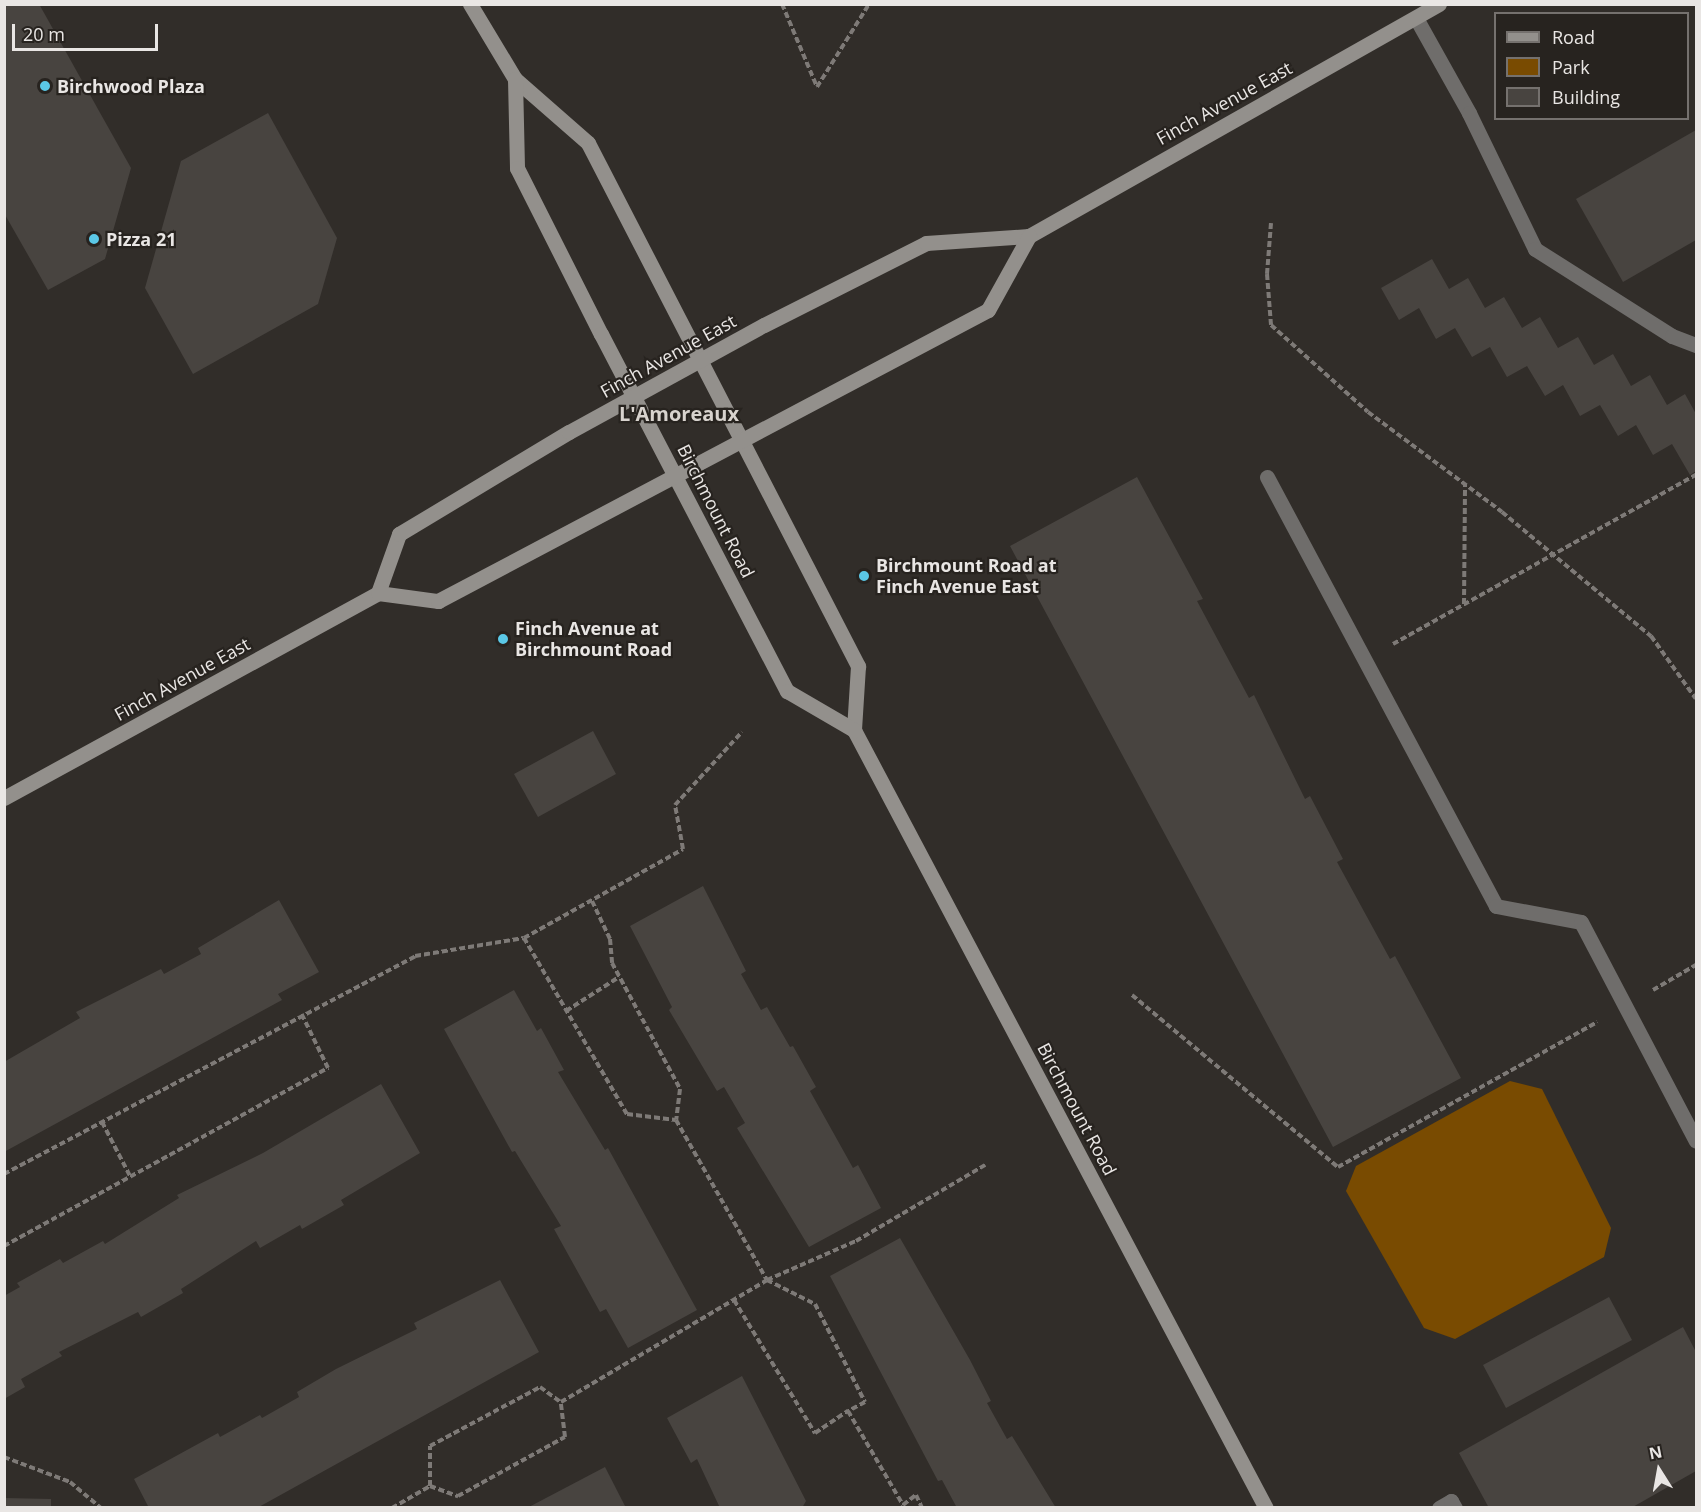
<!DOCTYPE html>
<html>
<head>
<meta charset="utf-8">
<style>
	body { margin:0 }
	#map { position:relative; width:1701px; height:1512px; overflow:hidden; background:#312d29; font-family:"Open Sans",sans-serif }
	div>[style] { position:absolute }
	.green>* { inset:0; background:#794b01 }
	.building>* { inset:0; background:#484440 }
	.path>* { height:4px; margin-top:-2px; transform-origin:0; background:repeating-linear-gradient(90deg,#7e7a77 0 6px,transparent 0 9px) }
	.lane>* { height:15px; margin:-7.5px; padding:0 7.5px; transform-origin:7.5px; border-radius:7.5px; background:#6f6d6b }
	.secondary>* { height:15px; margin:-7.5px; padding:0 7.5px; transform-origin:7.5px; border-radius:7.5px; background:#93908c }
	.dots>* { width:16px; height:16px; translate:-50% -50%; box-sizing:border-box; border:3px solid #27231f; border-radius:50% }
	span { translate:-50% -50%; white-space:nowrap; text-align:center; line-height:1.15; -webkit-text-stroke:4.5px #27231f; paint-order:stroke }
	.poi-label { font-size:18px; color:#e9e6e4; font-weight:700 }
	.left { translate:0 -50%; text-align:left }
	.street-label { font-size:18px; color:#e9e6e4 }
	.neighbourhood-label { font-size:20px; color:#d8d3ce; font-weight:700 }
	.frame { position:absolute; inset:0; border:6px solid #e9e6e4; pointer-events:none }
	.legend { position:absolute; left:1494px; top:12px; width:195px; height:108px; box-sizing:border-box; background:#27231f; border:2px solid #75716e; margin:0; padding:8px 10px; list-style:none; font-size:18px; color:#e9e6e4 }
	.legend li { display:flex; align-items:center; gap:12px; height:30px }
	.legend b { width:30px; border:2px solid #75716e }
	.north { position:absolute; left:1629px; top:1440px; width:60px; height:60px; -webkit-text-stroke:4px #27231f; paint-order:stroke; rotate:349deg; font-size:16px; font-weight:700; line-height:24px; text-align:center; color:#e9e6e4 }
	.north::after { content:''; display:block; margin:auto; width:21px; height:27px; background:#e9e6e4; clip-path:polygon(50% 0,100% 100%,50% 72%,0 100%) }
	.scale { position:absolute; left:12px; top:24px; width:146px; height:27px; box-sizing:border-box; border:3px solid #e9e6e4; border-top:0; padding-left:8px; font-size:18px; line-height:21px; white-space:nowrap; color:#e9e6e4; -webkit-text-stroke:4px #27231f; paint-order:stroke }
</style>
</head>
<body>
<div id="map">
	<div class="green">
		<i style="clip-path:polygon(1510px 1081px,1542px 1089px,1611px 1228px,1604px 1257px,1455px 1339px,1424px 1328px,1346px 1191px,1356px 1166px)"></i>
	</div>
	<div class="building">
		<i style="clip-path:polygon(4px 4px,39px 4px,131px 168px,105px 259px,48px 290px,4px 213px)"></i>
		<i style="clip-path:polygon(268px 113px,337px 238px,318px 304px,193px 374px,145px 288px,181px 161px)"></i>
		<i style="clip-path:polygon(1696px 130px,1696px 240px,1623px 282px,1576px 199px)"></i>
		<i style="clip-path:polygon(1432px 259px,1449px 289px,1468px 278px,1485px 308px,1504px 297px,1522px 328px,1540px 317px,1558px 348px,1578px 337px,1594px 365px,1613px 354px,1631px 386px,1650px 375px,1667px 405px,1685px 394px,1696px 414px,1696px 471px,1690px 475px,1672px 444px,1653px 455px,1636px 425px,1618px 436px,1600px 405px,1580px 416px,1563px 385px,1545px 396px,1527px 366px,1507px 377px,1490px 347px,1472px 357px,1455px 328px,1436px 339px,1419px 308px,1399px 320px,1381px 288px)"></i>
		<i style="clip-path:polygon(1137px 477px,1203px 599px,1197px 601px,1249px 698px,1254px 695px,1305px 799px,1310px 796px,1343px 859px,1337px 862px,1390px 959px,1395px 956px,1461px 1078px,1333px 1147px,1010px 546px)"></i>
		<i style="clip-path:polygon(593px 731px,616px 774px,538px 817px,514px 774px)"></i>
		<i style="clip-path:polygon(703px 886px,746px 971px,741px 974px,761px 1010px,767px 1007px,790px 1047px,793px 1046px,816px 1087px,810px 1091px,853px 1168px,858px 1165px,881px 1208px,809px 1247px,737px 1128px,745px 1123px,724px 1087px,717px 1091px,669px 1010px,672px 1007px,630px 926px)"></i>
		<i style="clip-path:polygon(279px 900px,319px 972px,278px 994px,282px 1000px,4px 1152px,4px 1062px,80px 1018px,76px 1012px,161px 969px,164px 974px,201px 954px,198px 948px)"></i>
		<i style="clip-path:polygon(514px 990px,537px 1031px,541px 1028px,564px 1070px,558px 1072px,605px 1150px,608px 1148px,697px 1310px,628px 1348px,606px 1309px,600px 1312px,554px 1229px,561px 1226px,515px 1151px,512px 1152px,444px 1029px)"></i>
		<i style="clip-path:polygon(381px 1084px,420px 1153px,341px 1200px,344px 1205px,302px 1229px,300px 1225px,260px 1248px,256px 1241px,181px 1289px,183px 1293px,141px 1317px,138px 1312px,59px 1352px,62px 1356px,21px 1379px,25px 1387px,4px 1399px,4px 1296px,20px 1287px,17px 1283px,60px 1259px,63px 1263px,103px 1241px,105px 1244px,179px 1198px,177px 1195px,263px 1153px)"></i>
		<i style="clip-path:polygon(900px 1238px,970px 1360px,991px 1401px,987px 1403px,1007px 1439px,1012px 1436px,1056px 1508px,957px 1508px,942px 1480px,938px 1481px,830px 1276px)"></i>
		<i style="clip-path:polygon(500px 1280px,539px 1352px,257px 1508px,149px 1508px,134px 1479px,218px 1433px,220px 1437px,260px 1415px,262px 1418px,299px 1397px,297px 1392px,336px 1369px,417px 1329px,414px 1323px)"></i>
		<i style="clip-path:polygon(1609px 1297px,1632px 1340px,1506px 1408px,1483px 1365px)"></i>
		<i style="clip-path:polygon(1683px 1327px,1696px 1352px,1696px 1471px,1631px 1508px,1489px 1508px,1459px 1453px)"></i>
		<i style="clip-path:polygon(742px 1376px,806px 1501px,802px 1508px,720px 1508px,697px 1459px,691px 1463px,667px 1418px)"></i>
		<i style="clip-path:polygon(605px 1467px,626px 1508px,527px 1508px)"></i>
		<i style="clip-path:polygon(4px 1498px,51px 1499px,51px 1508px,4px 1508px)"></i>
	</div>
	<div class="path">
		<i style="left:782px;top:4px;width:90px;rotate:67.1deg"></i>
		<i style="left:817px;top:87px;width:98px;rotate:-57.9deg"></i>
		<i style="left:1271px;top:223px;width:51px;rotate:94.5deg"></i>
		<i style="left:1267px;top:274px;width:51px;rotate:85.5deg"></i>
		<i style="left:1271px;top:325px;width:130px;rotate:41.9deg"></i>
		<i style="left:1368px;top:412px;width:167px;rotate:36.7deg"></i>
		<i style="left:1502px;top:512px;width:194px;rotate:39.8deg"></i>
		<i style="left:1651px;top:636px;width:77px;rotate:54.5deg"></i>
		<i style="left:1464px;top:604px;width:120px;rotate:-89.5deg"></i>
		<i style="left:1393px;top:644px;width:347px;rotate:-29.2deg"></i>
		<i style="left:592px;top:901px;width:42px;rotate:64.7deg"></i>
		<i style="left:610px;top:939px;width:24px;rotate:85deg"></i>
		<i style="left:612px;top:963px;width:143px;rotate:61.6deg"></i>
		<i style="left:680px;top:1089px;width:31px;rotate:97deg"></i>
		<i style="left:524px;top:938px;width:182px;rotate:-29.2deg"></i>
		<i style="left:683px;top:849px;width:45px;rotate:-100.3deg"></i>
		<i style="left:675px;top:805px;width:99px;rotate:-47.5deg"></i>
		<i style="left:1653px;top:990px;width:50px;rotate:-30.2deg"></i>
		<i style="left:1132px;top:995px;width:268px;rotate:39.9deg"></i>
		<i style="left:1338px;top:1167px;width:297px;rotate:-29.2deg"></i>
		<i style="left:566px;top:1011px;width:63px;rotate:-32.7deg"></i>
		<i style="left:102px;top:1122px;width:61px;rotate:62.6deg"></i>
		<i style="left:4px;top:1174px;width:465px;rotate:-27.9deg"></i>
		<i style="left:415px;top:956px;width:110px;rotate:-9.4deg"></i>
		<i style="left:524px;top:938px;width:204px;rotate:59.7deg"></i>
		<i style="left:627px;top:1114px;width:49px;rotate:7deg"></i>
		<i style="left:676px;top:1120px;width:184px;rotate:60.4deg"></i>
		<i style="left:767px;top:1280px;width:54px;rotate:26.6deg"></i>
		<i style="left:815px;top:1304px;width:110px;rotate:63deg"></i>
		<i style="left:865px;top:1402px;width:19px;rotate:152deg"></i>
		<i style="left:848px;top:1411px;width:109px;rotate:59.7deg"></i>
		<i style="left:903px;top:1505px;width:16px;rotate:-38deg"></i>
		<i style="left:916px;top:1495px;width:14px;rotate:65deg"></i>
		<i style="left:4px;top:1246px;width:370px;rotate:-28.8deg"></i>
		<i style="left:328px;top:1068px;width:61px;rotate:-116.1deg"></i>
		<i style="left:734px;top:1300px;width:156px;rotate:58.7deg"></i>
		<i style="left:815px;top:1433px;width:40px;rotate:-34deg"></i>
		<i style="left:4px;top:1457px;width:71px;rotate:20.7deg"></i>
		<i style="left:70px;top:1482px;width:40px;rotate:40deg"></i>
		<i style="left:430px;top:1486px;width:40px;rotate:-90deg"></i>
		<i style="left:430px;top:1446px;width:125px;rotate:-28.2deg"></i>
		<i style="left:540px;top:1387px;width:26px;rotate:36deg"></i>
		<i style="left:392px;top:1508px;width:44px;rotate:-30.1deg"></i>
		<i style="left:430px;top:1486px;width:30px;rotate:20deg"></i>
		<i style="left:458px;top:1496px;width:122px;rotate:-28.9deg"></i>
		<i style="left:565px;top:1437px;width:35px;rotate:-97deg"></i>
		<i style="left:561px;top:1402px;width:239px;rotate:-30.6deg"></i>
		<i style="left:767px;top:1280px;width:97px;rotate:-23.7deg"></i>
		<i style="left:856px;top:1241px;width:150px;rotate:-30.5deg"></i>
	</div>
	<div class="lane">
		<i style="left:1416px;top:18px;width:109px;rotate:60.8deg"></i>
		<i style="left:1469px;top:113px;width:151px;rotate:64.1deg"></i>
		<i style="left:1535px;top:249px;width:162px;rotate:32.4deg"></i>
		<i style="left:1672px;top:336px;width:26px;rotate:21deg"></i>
		<i style="left:1267px;top:477px;width:486px;rotate:61.9deg"></i>
		<i style="left:1496px;top:906px;width:86px;rotate:10.7deg"></i>
		<i style="left:1581px;top:922px;width:247px;rotate:62.3deg"></i>
		<i style="left:1439px;top:1508px;width:14px;rotate:-30deg"></i>
		<i style="left:1451px;top:1501px;width:8px;rotate:60deg"></i>
	</div>
	<div class="secondary">
		<i style="left:470px;top:4px;width:87px;rotate:59deg"></i>
		<i style="left:515px;top:79px;width:97px;rotate:41.2deg"></i>
		<i style="left:588px;top:143px;width:589px;rotate:62.69deg"></i>
		<i style="left:858px;top:666px;width:64px;rotate:93.6deg"></i>
		<i style="left:854px;top:730px;width:880px;rotate:62.1deg"></i>
		<i style="left:515px;top:79px;width:89px;rotate:88.7deg"></i>
		<i style="left:517px;top:168px;width:186px;rotate:63.2deg"></i>
		<i style="left:601px;top:334px;width:403px;rotate:62.5deg"></i>
		<i style="left:787px;top:691px;width:78px;rotate:30.2deg"></i>
		<i style="left:378px;top:593px;width:63px;rotate:-70.4deg"></i>
		<i style="left:399px;top:534px;width:198px;rotate:-31deg"></i>
		<i style="left:569px;top:432px;width:222px;rotate:-28.8deg"></i>
		<i style="left:764px;top:325px;width:182px;rotate:-26.8deg"></i>
		<i style="left:926px;top:243px;width:103px;rotate:-3.9deg"></i>
		<i style="left:1029px;top:236px;width:471px;rotate:-29.5deg"></i>
		<i style="left:4px;top:798px;width:426px;rotate:-28.7deg"></i>
		<i style="left:378px;top:593px;width:61px;rotate:7.6deg"></i>
		<i style="left:438px;top:601px;width:622px;rotate:-27.88deg"></i>
		<i style="left:988px;top:310px;width:85px;rotate:-61deg"></i>
	</div>
	<div class="dots">
		<i style="left:45px;top:86px;background:#5bc8e7"></i>
		<i style="left:94px;top:239px;background:#5bc8e7"></i>
		<i style="left:864px;top:576px;background:#5bc8e7"></i>
		<i style="left:503px;top:639px;background:#5bc8e7"></i>
	</div>
	<div class="poi-label">
		<span class="left" style="left:57px;top:86px">Birchwood Plaza</span>
		<span class="left" style="left:106px;top:239px">Pizza 21</span>
		<span class="left" style="left:876px;top:576px">Birchmount Road at<br>Finch Avenue East</span>
		<span class="left" style="left:515px;top:639px">Finch Avenue at<br>Birchmount Road</span>
	</div>
	<div class="street-label">
		<span style="left:1224px;top:103px;rotate:-29deg">Finch Avenue East</span>
		<span style="left:668px;top:356px;rotate:-29deg">Finch Avenue East</span>
		<span style="left:716px;top:511px;rotate:63deg">Birchmount Road</span>
		<span style="left:182px;top:679px;rotate:-29deg">Finch Avenue East</span>
		<span style="left:1077px;top:1109px;rotate:62deg">Birchmount Road</span>
	</div>
	<div class="neighbourhood-label">
		<span style="left:679px;top:413px">L'Amoreaux</span>
	</div>
	<div class="frame"></div>
	<ul class="legend">
	<li><b style="height:8px;background:#93908c"></b>Road</li>
	<li><b style="height:16px;background:#794b01"></b>Park</li>
	<li><b style="height:16px;background:#484440"></b>Building</li>
	</ul>
	<div class="north">N</div>
	<div class="scale">20 m</div>
</div>
</body>
</html>
